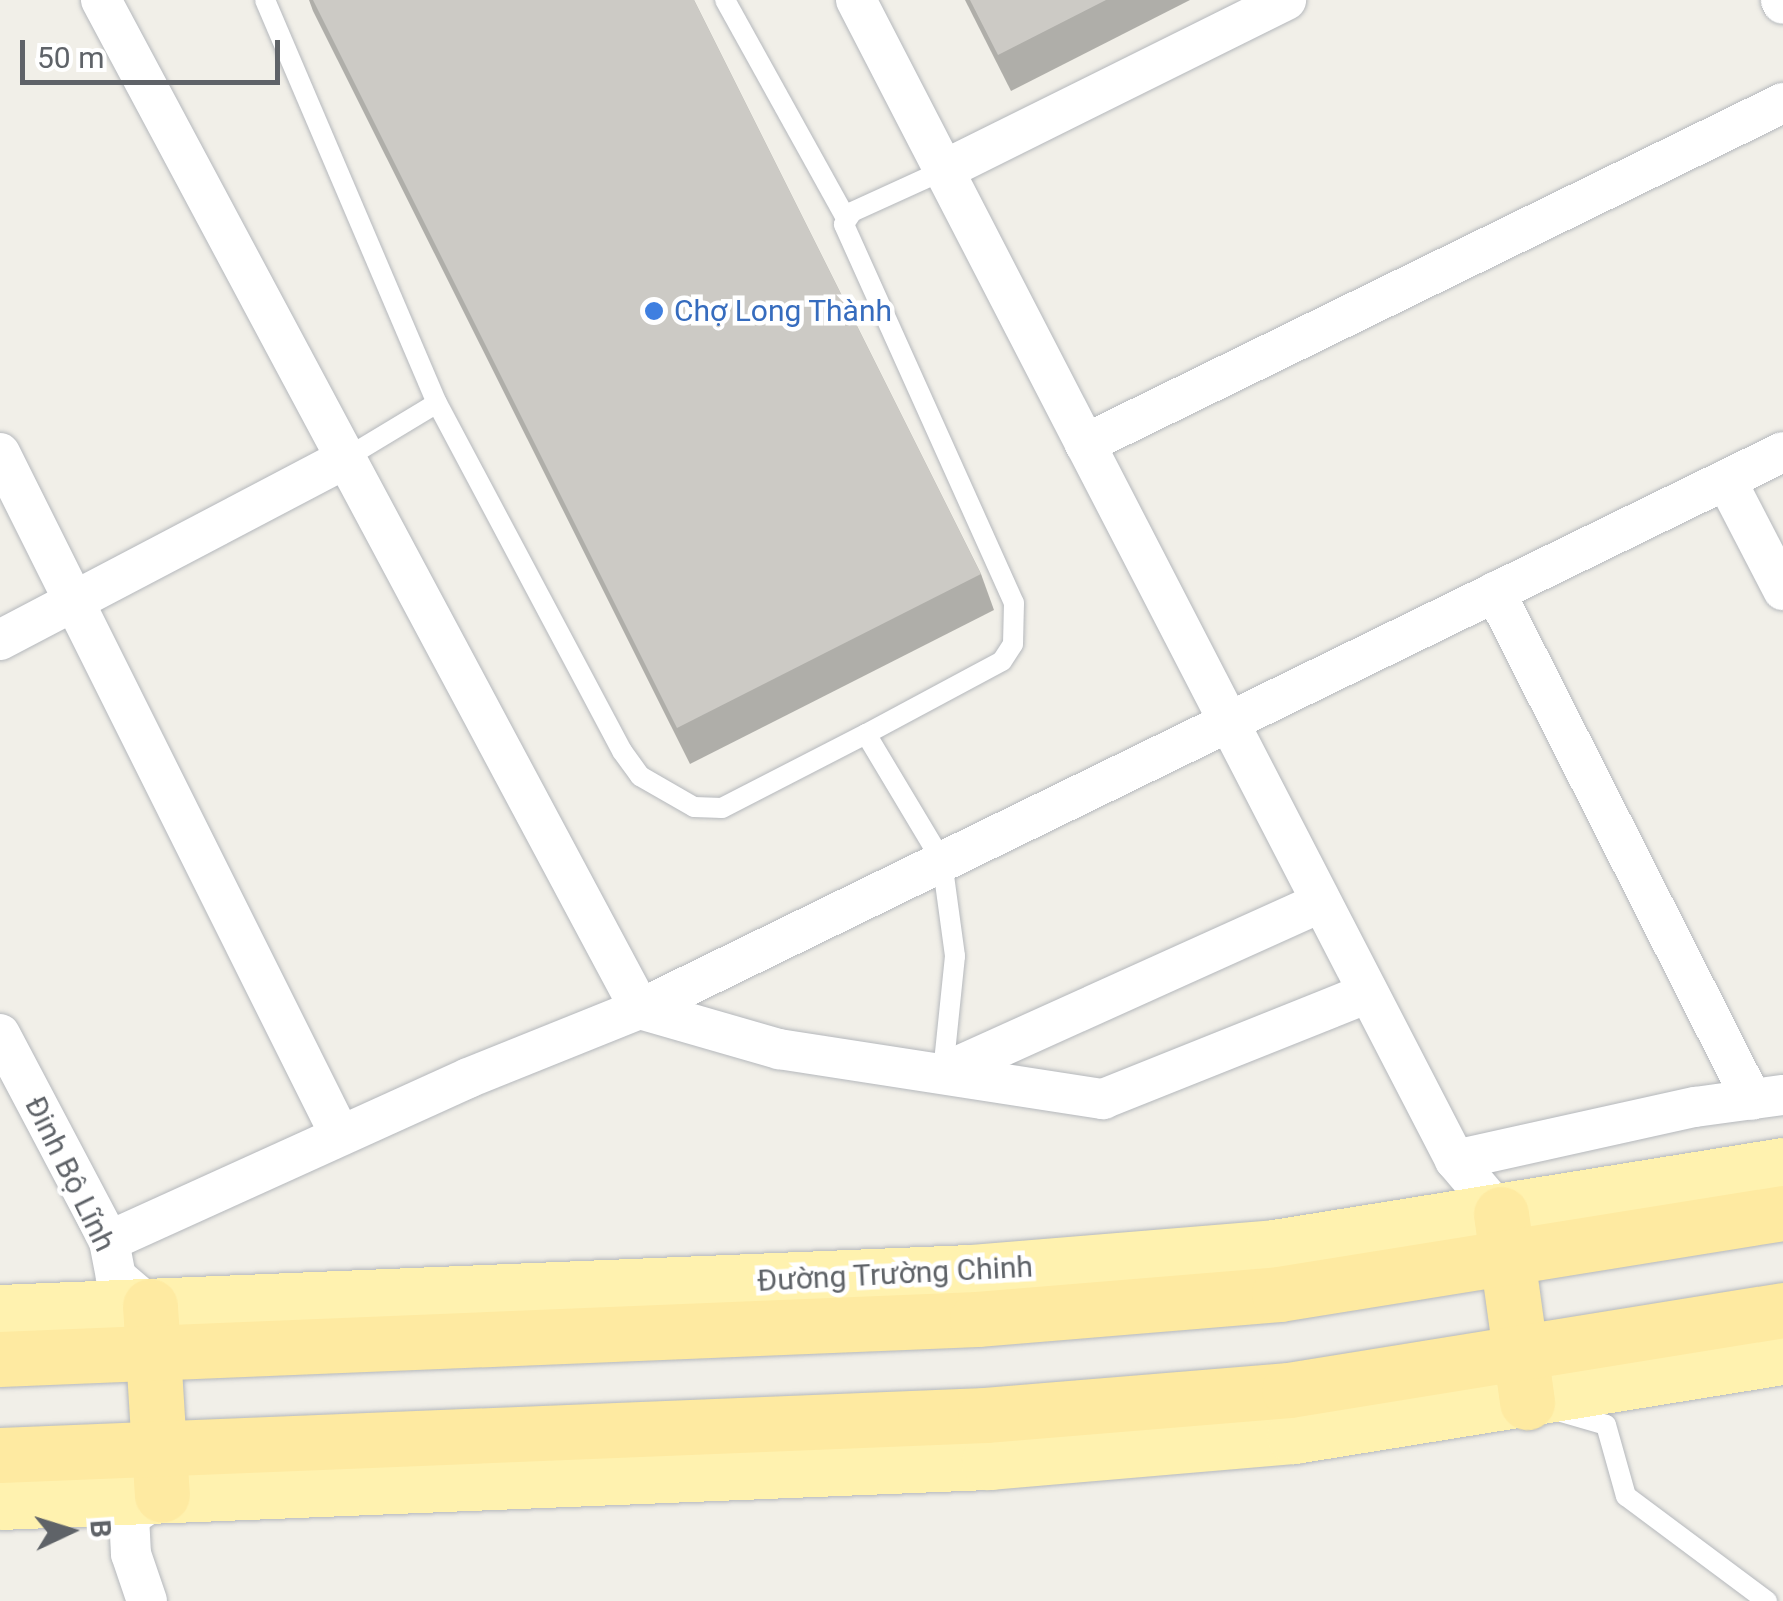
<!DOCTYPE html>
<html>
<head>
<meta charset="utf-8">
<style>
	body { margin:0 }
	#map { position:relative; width:1783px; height:1601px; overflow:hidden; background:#f1efe8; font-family:Roboto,sans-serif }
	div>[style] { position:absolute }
	.roads { filter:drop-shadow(0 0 2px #b5b8bc) drop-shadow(0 0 2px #b5b8bc) }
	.service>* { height:20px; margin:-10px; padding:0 10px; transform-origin:10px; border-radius:10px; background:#fff }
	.minor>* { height:40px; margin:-20px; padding:0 20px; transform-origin:20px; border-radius:20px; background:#fff }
	.primary>* { height:55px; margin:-27.5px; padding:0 27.5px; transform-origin:27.5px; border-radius:27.5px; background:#fff2af }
	.trunk>* { height:55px; margin:-27.5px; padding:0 27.5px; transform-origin:27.5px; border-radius:27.5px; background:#feeaa1 }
	.wall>* { inset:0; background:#afaea9 }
	.building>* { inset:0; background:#cccac5 }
	.dots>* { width:28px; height:28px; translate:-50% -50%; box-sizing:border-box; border:5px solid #fff; border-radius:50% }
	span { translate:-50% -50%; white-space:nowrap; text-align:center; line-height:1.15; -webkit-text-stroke:9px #fff; paint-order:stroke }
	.shop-label { font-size:30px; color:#366cbe }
	.left { translate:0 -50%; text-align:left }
	.street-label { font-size:30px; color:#5f6368 }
	.north { position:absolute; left:20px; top:1481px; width:100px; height:100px; -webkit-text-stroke:8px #fff; paint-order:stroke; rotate:86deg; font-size:28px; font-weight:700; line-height:40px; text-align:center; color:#5f6368 }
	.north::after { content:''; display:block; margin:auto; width:35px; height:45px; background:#5f6368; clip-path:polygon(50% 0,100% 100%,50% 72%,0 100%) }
	.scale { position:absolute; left:20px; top:40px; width:260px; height:45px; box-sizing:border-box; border:5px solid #5f6368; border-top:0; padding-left:12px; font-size:30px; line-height:35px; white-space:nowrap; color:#5f6368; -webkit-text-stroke:8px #fff; paint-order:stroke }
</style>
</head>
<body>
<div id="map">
	<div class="roads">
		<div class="service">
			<i style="left:265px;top:0;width:438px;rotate:66.9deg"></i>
			<i style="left:437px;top:403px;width:394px;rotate:62deg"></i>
			<i style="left:622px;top:751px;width:31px;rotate:54deg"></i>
			<i style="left:640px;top:776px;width:62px;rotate:29.9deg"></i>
			<i style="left:694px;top:807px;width:28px;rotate:2deg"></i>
			<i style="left:722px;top:808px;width:162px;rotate:-27.2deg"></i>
			<i style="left:866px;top:734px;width:154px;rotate:-28.2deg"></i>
			<i style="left:1002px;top:661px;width:20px;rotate:-57deg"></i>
			<i style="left:1013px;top:644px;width:41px;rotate:-88.6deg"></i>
			<i style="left:1014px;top:603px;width:415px;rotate:-114.2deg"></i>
			<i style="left:844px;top:224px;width:14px;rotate:-56deg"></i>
			<i style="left:852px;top:212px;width:101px;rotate:-24.5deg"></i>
			<i style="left:725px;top:0;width:249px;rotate:61deg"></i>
			<i style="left:346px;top:458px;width:106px;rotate:-31.1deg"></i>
			<i style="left:866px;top:734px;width:148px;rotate:59.1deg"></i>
			<i style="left:942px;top:861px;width:96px;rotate:82.2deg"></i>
			<i style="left:955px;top:956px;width:118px;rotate:95.9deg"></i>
			<i style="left:1554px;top:1410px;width:54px;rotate:16.1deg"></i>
			<i style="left:1606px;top:1425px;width:74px;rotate:74.3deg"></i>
			<i style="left:1626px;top:1496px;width:176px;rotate:36.7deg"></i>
		</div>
		<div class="minor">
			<i style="left:101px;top:0;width:1144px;rotate:61.89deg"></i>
			<i style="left:640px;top:1009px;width:145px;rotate:16.1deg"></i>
			<i style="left:779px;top:1049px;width:328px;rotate:8.8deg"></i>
			<i style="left:1103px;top:1099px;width:285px;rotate:-21.8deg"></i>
			<i style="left:856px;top:0;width:1306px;rotate:62.69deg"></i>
			<i style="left:1455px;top:1160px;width:71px;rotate:49.6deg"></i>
			<i style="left:1781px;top:0;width:4px;rotate:63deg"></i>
			<i style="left:944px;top:170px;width:382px;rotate:-26.4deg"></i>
			<i style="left:1085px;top:444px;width:777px;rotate:-26.04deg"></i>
			<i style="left:0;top:453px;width:762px;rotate:63.5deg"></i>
			<i style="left:1726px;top:480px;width:124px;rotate:62.6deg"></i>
			<i style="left:1495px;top:592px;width:569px;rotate:63.16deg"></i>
			<i style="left:0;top:640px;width:391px;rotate:-27.7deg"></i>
			<i style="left:0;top:1034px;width:234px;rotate:62.2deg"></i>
			<i style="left:109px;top:1241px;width:37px;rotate:79deg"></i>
			<i style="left:116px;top:1277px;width:45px;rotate:40.5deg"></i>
			<i style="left:943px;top:1073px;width:415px;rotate:-24.3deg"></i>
			<i style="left:1455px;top:1160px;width:246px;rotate:-12.5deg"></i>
			<i style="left:1695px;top:1107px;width:89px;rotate:-7.8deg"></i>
			<i style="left:109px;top:1241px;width:394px;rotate:-24.4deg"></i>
			<i style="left:468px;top:1078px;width:185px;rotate:-21.9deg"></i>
			<i style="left:640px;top:1009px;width:1271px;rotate:-25.98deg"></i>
			<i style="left:147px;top:1601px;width:50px;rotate:-108.8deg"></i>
			<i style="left:131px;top:1554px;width:37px;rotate:-93deg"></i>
			<i style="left:129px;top:1517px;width:40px;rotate:-34deg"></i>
		</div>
		<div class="primary">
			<i style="left:0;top:1312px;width:973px;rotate:-2.36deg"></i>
			<i style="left:972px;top:1272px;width:303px;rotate:-4.7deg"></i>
			<i style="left:1274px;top:1247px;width:516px;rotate:-9.15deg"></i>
			<i style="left:0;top:1502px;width:990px;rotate:-2.32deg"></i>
			<i style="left:989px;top:1462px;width:306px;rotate:-4.9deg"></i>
			<i style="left:1294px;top:1436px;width:495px;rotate:-9.2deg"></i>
		</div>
		<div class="trunk">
			<i style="left:1501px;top:1214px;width:190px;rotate:82.1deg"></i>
			<i style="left:150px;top:1306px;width:189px;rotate:86.4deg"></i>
			<i style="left:0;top:1359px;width:978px;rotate:-2.34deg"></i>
			<i style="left:977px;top:1319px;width:303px;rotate:-4.7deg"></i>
			<i style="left:1279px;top:1294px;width:510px;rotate:-9.13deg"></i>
			<i style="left:0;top:1455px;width:986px;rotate:-2.33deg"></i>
			<i style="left:985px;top:1415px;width:305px;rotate:-4.7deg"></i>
			<i style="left:1289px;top:1390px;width:500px;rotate:-9.2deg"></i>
		</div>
	</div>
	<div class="wall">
		<i style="clip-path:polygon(309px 0,694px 0,981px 574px,994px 610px,690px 764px,313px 11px)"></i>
		<i style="clip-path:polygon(965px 0,1190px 0,1011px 91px)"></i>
	</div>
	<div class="building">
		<i style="clip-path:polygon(313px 0,694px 0,981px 574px,677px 728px)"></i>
		<i style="clip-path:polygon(970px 0,1106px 0,998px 55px)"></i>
	</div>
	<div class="dots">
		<i style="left:654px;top:311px;background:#3f7fe0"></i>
	</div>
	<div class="shop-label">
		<span class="left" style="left:674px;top:311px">Chợ Long Thành</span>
	</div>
	<div class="street-label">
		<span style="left:70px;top:1174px;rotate:64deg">Đinh Bộ Lĩnh</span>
		<span style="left:895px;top:1274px;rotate:-3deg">Đường Trường Chinh</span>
	</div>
	<div class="north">B</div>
	<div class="scale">50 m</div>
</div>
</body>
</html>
